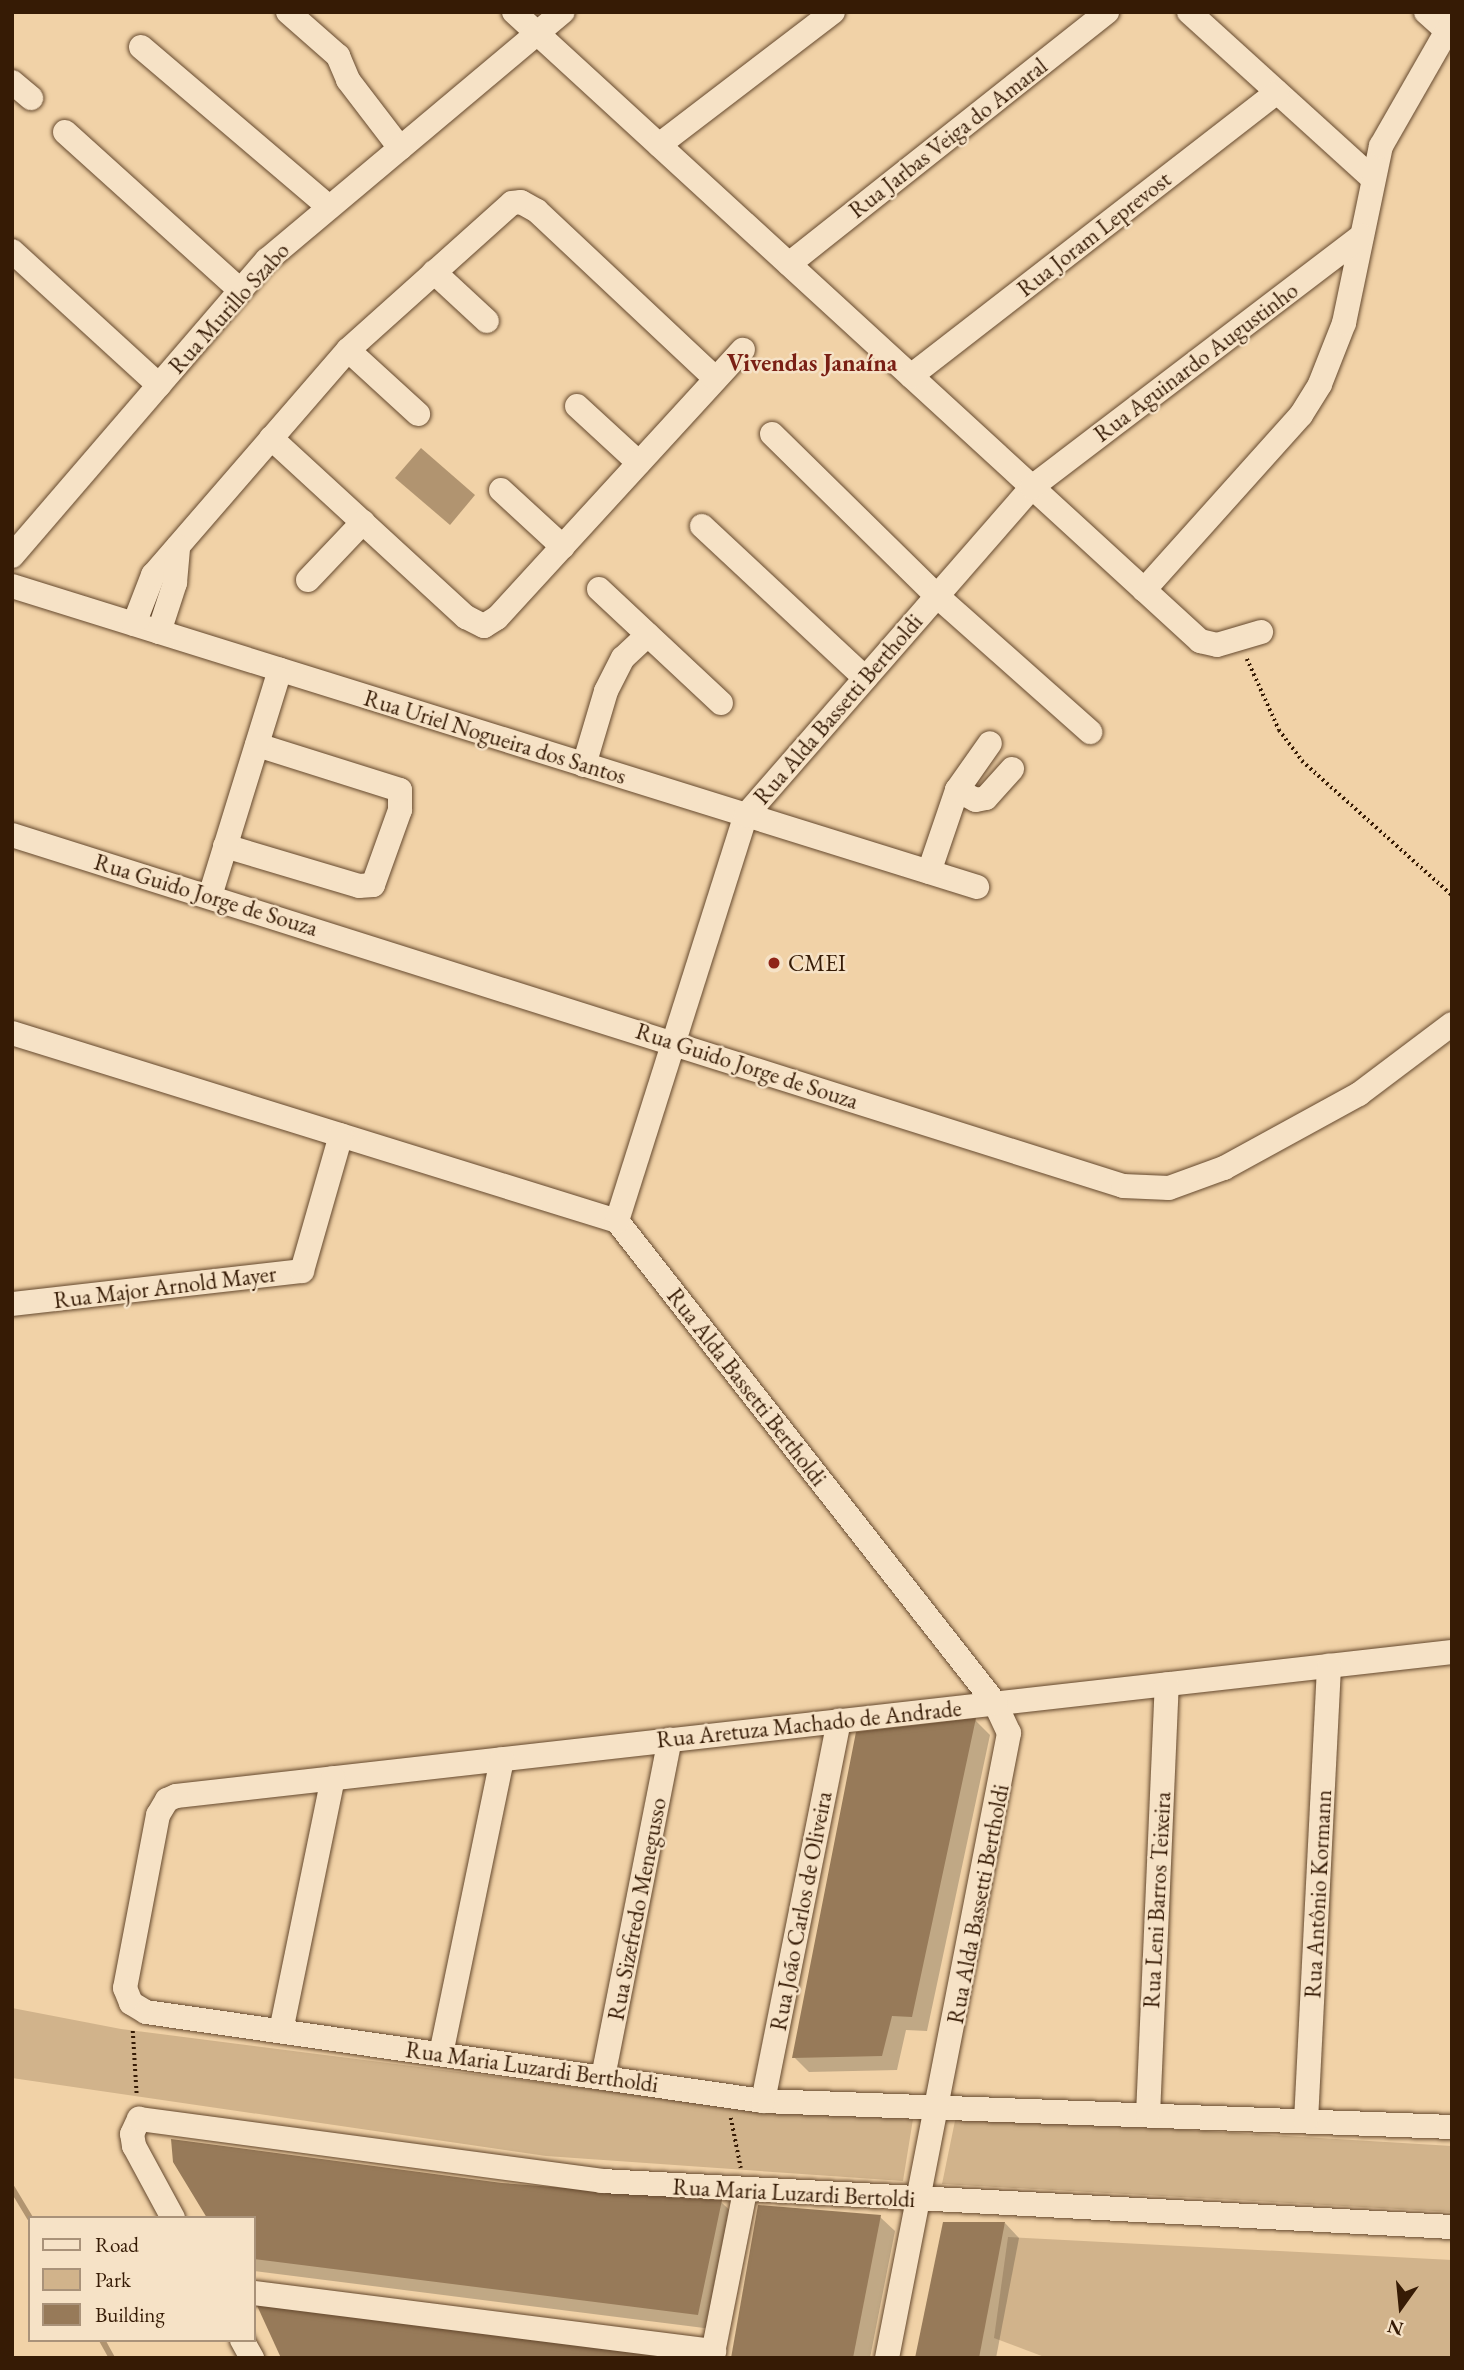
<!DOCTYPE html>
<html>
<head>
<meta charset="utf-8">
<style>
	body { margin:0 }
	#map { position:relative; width:1464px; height:2370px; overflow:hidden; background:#f1d2a7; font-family:"EB Garamond",serif }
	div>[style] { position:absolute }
	.green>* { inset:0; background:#d1b38b }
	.water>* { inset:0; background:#b19470 }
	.shadow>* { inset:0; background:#0003 }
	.stream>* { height:6px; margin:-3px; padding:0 3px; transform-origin:3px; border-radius:3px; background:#b19470 }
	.building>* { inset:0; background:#977a59 }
	.path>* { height:3.5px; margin-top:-1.75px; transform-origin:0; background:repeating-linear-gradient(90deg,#361b05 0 2px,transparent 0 5.5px) }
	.roads { filter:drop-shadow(0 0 2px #65492e) drop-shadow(0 0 2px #65492e) }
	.minor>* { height:24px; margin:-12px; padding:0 12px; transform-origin:12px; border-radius:12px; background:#f6e2c6 }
	.dots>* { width:19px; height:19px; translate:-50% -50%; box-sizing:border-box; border:4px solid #f6e2c6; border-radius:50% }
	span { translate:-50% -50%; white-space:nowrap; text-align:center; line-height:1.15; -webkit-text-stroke:5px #f6e2c6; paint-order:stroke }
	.street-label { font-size:23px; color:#361b05 }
	.poi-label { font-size:23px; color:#361b05 }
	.left { translate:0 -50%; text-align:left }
	.neighbourhood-label { font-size:24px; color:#7a1f14; font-weight:700 }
	.frame { position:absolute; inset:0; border:14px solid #361b05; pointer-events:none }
	.legend { position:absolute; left:28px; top:2216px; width:228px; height:126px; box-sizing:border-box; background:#f6e2c6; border:2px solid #a99279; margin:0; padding:9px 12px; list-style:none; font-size:21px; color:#361b05 }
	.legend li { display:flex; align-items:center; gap:14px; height:35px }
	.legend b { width:35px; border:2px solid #a99279 }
	.north { position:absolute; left:1366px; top:2272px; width:70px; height:70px; -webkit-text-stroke:5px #f6e2c6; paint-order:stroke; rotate:195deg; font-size:19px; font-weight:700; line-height:28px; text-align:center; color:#361b05 }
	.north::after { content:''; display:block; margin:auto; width:24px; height:32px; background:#361b05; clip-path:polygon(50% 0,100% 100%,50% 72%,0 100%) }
</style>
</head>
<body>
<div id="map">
	<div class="green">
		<i style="clip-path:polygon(12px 2008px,121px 2029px,766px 2111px,913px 2119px,903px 2181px,546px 2156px,12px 2078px)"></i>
		<i style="clip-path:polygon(956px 2116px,1452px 2146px,1452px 2212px,942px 2184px)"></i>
		<i style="clip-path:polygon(1008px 2237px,1452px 2260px,1452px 2358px,1047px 2358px,994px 2338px)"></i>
	</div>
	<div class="water">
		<i style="clip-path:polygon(421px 448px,475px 495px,450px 525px,395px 478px)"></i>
	</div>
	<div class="shadow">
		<i style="clip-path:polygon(975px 1720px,990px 1735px,927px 2031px,906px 2030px,897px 2070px,809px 2072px,794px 2057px)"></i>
		<i style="clip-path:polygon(502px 2184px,721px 2202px,736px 2216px,712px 2329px,254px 2271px,254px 2218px)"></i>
		<i style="clip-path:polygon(880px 2217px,895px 2231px,870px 2358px,732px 2358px)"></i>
		<i style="clip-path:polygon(1005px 2223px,1019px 2238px,996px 2358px,917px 2358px)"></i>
	</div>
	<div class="stream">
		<i style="left:12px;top:2188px;width:35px;rotate:59deg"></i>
		<i style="left:102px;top:2340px;width:21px;rotate:61deg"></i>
	</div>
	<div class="building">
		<i style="clip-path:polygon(976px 1718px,912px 2017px,892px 2016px,882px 2056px,792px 2058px,856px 1732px)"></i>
		<i style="clip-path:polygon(171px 2139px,502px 2183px,722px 2200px,698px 2315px,254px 2259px,254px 2218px,207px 2218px,173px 2162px)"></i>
		<i style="clip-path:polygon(758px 2205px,881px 2215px,853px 2358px,731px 2358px)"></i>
		<i style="clip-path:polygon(943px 2222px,1005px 2222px,979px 2358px,915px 2358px)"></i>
		<i style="clip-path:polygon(254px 2299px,688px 2358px,281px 2358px)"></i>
	</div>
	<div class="path">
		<i style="left:1247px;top:659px;width:78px;rotate:65.7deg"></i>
		<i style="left:1279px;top:730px;width:39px;rotate:53deg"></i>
		<i style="left:1302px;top:761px;width:201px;rotate:41.8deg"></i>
		<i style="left:133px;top:2031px;width:65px;rotate:86.5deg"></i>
		<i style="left:731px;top:2118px;width:51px;rotate:78.7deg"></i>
	</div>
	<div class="roads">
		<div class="minor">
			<i style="left:288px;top:12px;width:67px;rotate:41.3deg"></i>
			<i style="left:338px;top:56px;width:26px;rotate:67deg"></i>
			<i style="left:348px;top:80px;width:86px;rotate:52.6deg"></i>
			<i style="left:514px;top:12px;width:931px;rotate:42.52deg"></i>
			<i style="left:1200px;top:641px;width:17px;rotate:13deg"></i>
			<i style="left:1217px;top:645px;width:46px;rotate:-16.5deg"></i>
			<i style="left:1189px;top:12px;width:246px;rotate:42.2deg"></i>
			<i style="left:1426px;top:12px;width:27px;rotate:42deg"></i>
			<i style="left:141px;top:47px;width:247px;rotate:40.4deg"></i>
			<i style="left:12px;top:82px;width:25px;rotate:40deg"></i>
			<i style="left:65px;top:132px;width:236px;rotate:42.1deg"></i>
			<i style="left:659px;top:145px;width:219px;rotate:-37.4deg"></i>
			<i style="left:12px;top:251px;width:199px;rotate:42.4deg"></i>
			<i style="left:789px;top:264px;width:406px;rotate:-38.4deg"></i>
			<i style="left:434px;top:272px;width:72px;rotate:42.8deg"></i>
			<i style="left:348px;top:350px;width:95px;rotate:42.4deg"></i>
			<i style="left:911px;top:376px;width:463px;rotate:-37.8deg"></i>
			<i style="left:577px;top:406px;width:84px;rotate:42.6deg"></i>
			<i style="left:772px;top:434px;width:231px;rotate:44.5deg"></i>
			<i style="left:937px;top:596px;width:205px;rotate:41.6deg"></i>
			<i style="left:271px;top:438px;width:265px;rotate:42.6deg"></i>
			<i style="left:466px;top:617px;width:20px;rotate:27deg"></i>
			<i style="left:484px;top:626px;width:15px;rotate:-32deg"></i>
			<i style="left:497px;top:618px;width:364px;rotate:-47.5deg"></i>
			<i style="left:501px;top:490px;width:84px;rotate:42.6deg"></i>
			<i style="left:702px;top:526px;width:223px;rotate:43deg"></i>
			<i style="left:12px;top:556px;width:391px;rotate:-49.3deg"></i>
			<i style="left:267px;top:260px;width:386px;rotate:-40deg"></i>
			<i style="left:308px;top:580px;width:80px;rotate:-46.5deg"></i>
			<i style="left:12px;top:586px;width:1011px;rotate:17.32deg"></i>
			<i style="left:599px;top:589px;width:167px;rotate:43.1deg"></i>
			<i style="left:1144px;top:590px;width:235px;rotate:-48.1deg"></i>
			<i style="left:1301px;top:415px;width:36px;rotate:-58deg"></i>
			<i style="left:1320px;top:384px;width:66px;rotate:-68.5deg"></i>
			<i style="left:1344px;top:323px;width:181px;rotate:-78.2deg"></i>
			<i style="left:1381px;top:146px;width:143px;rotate:-60.2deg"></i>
			<i style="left:134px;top:624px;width:53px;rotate:-68.8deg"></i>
			<i style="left:153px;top:575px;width:298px;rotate:-49.1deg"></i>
			<i style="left:348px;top:350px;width:220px;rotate:-41.9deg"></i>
			<i style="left:512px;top:203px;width:9px;rotate:-6deg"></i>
			<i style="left:521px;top:202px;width:18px;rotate:29deg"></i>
			<i style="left:537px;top:211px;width:245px;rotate:43.2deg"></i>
			<i style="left:159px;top:632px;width:52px;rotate:-71.9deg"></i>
			<i style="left:175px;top:583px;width:37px;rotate:-85deg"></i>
			<i style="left:584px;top:765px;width:77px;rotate:-73.4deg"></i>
			<i style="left:606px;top:691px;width:37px;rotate:-63deg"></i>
			<i style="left:623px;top:658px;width:34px;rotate:-43deg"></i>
			<i style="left:957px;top:790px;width:21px;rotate:28deg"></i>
			<i style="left:976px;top:800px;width:10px;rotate:-11deg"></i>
			<i style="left:986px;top:798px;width:39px;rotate:-48deg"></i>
			<i style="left:12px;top:835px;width:1165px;rotate:17.53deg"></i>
			<i style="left:1123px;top:1186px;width:46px;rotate:2.5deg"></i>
			<i style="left:1169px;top:1188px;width:59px;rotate:-20deg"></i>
			<i style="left:1224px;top:1168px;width:154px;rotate:-28.7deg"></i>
			<i style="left:1359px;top:1094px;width:116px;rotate:-37deg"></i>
			<i style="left:225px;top:846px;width:140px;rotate:16.6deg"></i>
			<i style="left:359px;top:886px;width:14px;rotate:-4deg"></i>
			<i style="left:373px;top:885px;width:80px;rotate:-70.2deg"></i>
			<i style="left:400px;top:810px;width:20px;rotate:-90deg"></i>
			<i style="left:400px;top:790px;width:150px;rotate:-162.5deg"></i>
			<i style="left:929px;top:872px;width:87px;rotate:-71.1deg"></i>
			<i style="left:957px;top:790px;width:57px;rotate:-54.9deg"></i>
			<i style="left:210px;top:896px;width:237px;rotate:-72.8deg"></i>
			<i style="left:12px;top:1033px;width:634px;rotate:17.26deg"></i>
			<i style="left:12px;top:1304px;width:292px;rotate:-6.5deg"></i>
			<i style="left:302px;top:1271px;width:141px;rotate:-74deg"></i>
			<i style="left:1452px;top:1652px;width:1284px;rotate:173.56deg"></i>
			<i style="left:176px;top:1796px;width:10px;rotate:156deg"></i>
			<i style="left:167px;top:1800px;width:17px;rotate:121deg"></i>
			<i style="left:158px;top:1815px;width:176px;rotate:100.8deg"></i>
			<i style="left:125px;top:1988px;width:16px;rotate:68deg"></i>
			<i style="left:131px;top:2003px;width:17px;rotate:31deg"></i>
			<i style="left:146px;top:2012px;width:623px;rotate:8.21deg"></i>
			<i style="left:763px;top:2101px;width:689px;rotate:2.16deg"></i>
			<i style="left:281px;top:2031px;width:258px;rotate:-78.4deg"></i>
			<i style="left:441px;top:2054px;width:301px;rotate:-78.3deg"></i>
			<i style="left:603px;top:2077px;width:344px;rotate:-78.8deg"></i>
			<i style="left:763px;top:2101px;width:388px;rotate:-78.7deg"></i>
			<i style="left:1148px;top:2115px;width:431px;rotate:-87.5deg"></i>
			<i style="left:1306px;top:2121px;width:456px;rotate:-87.1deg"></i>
			<i style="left:173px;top:2218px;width:82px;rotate:-118.4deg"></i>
			<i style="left:134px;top:2146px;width:12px;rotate:-99deg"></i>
			<i style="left:132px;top:2134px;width:17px;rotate:-65deg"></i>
			<i style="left:139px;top:2119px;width:467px;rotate:7.6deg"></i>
			<i style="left:602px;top:2181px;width:851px;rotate:3.1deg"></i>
			<i style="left:254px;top:2293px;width:464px;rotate:7.2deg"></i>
			<i style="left:242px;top:2340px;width:21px;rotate:61deg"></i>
			<i style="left:712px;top:2358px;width:170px;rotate:-78.8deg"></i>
			<i style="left:887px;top:2358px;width:637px;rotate:-78.95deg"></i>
			<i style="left:1009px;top:1733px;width:33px;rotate:-115deg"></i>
			<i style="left:995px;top:1703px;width:613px;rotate:-128.1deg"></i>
			<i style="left:617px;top:1221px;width:426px;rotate:-72.4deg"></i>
			<i style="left:746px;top:815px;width:435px;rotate:-48.9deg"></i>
			<i style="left:1032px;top:487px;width:414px;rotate:-37.3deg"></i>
		</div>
	</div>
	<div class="dots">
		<i style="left:774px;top:963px;background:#8f2418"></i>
	</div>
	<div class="street-label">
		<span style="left:948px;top:138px;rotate:-38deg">Rua Jarbas Veiga do Amaral</span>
		<span style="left:1094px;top:234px;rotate:-38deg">Rua Joram Leprevost</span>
		<span style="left:229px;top:308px;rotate:-48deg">Rua Murillo Szabo</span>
		<span style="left:1196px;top:362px;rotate:-37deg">Rua Aguinardo Augustinho</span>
		<span style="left:838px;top:709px;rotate:-49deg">Rua Alda Bassetti Bertholdi</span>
		<span style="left:495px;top:737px;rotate:17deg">Rua Uriel Nogueira dos Santos</span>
		<span style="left:206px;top:895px;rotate:17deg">Rua Guido Jorge de Souza</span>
		<span style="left:747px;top:1066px;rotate:18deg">Rua Guido Jorge de Souza</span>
		<span style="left:165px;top:1287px;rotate:-7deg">Rua Major Arnold Mayer</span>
		<span style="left:747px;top:1387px;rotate:52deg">Rua Alda Bassetti Bertholdi</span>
		<span style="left:809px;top:1724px;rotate:-6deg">Rua Aretuza Machado de Andrade</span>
		<span style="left:1318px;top:1894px;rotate:-87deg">Rua Antônio Kormann</span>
		<span style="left:1157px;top:1900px;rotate:-87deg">Rua Leni Barros Teixeira</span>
		<span style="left:978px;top:1904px;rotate:-79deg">Rua Alda Bassetti Bertholdi</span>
		<span style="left:637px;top:1909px;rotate:-79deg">Rua Sizefredo Menegusso</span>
		<span style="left:801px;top:1911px;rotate:-79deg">Rua João Carlos de Oliveira</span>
		<span style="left:532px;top:2067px;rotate:8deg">Rua Maria Luzardi Bertholdi</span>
		<span style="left:794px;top:2193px;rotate:3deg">Rua Maria Luzardi Bertoldi</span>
	</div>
	<div class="poi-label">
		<span class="left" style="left:788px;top:963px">CMEI</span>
	</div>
	<div class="neighbourhood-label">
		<span style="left:812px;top:363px">Vivendas Janaína</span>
	</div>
	<div class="frame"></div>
	<ul class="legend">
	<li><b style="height:9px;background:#f6e2c6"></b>Road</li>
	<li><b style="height:19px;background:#d1b38b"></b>Park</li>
	<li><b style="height:19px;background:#977a59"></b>Building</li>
	</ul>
	<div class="north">N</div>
</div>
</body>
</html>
